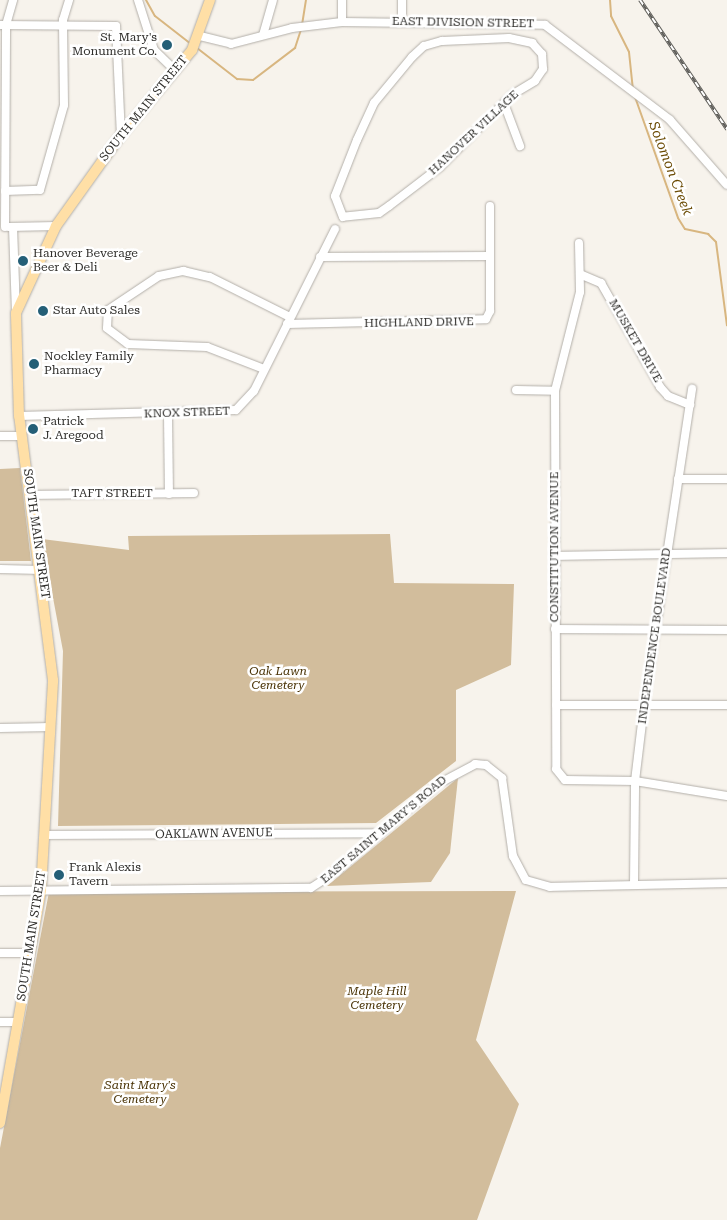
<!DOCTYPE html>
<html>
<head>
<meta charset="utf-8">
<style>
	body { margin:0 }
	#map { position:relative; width:727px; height:1220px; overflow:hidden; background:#f7f3ec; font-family:"Roboto Serif",serif }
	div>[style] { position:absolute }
	.green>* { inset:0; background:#d2bd9c }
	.stream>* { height:2px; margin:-1px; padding:0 1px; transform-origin:1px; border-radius:1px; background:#d8b680 }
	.roads { filter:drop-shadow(0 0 1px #b3afa9) drop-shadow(0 0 1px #b3afa9) }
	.minor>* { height:8px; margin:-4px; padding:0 4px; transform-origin:4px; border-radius:4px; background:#fff }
	.major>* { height:10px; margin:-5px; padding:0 5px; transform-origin:5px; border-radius:5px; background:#ffdfa6 }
	.rail>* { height:4px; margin-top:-2px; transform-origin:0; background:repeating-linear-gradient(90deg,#fff 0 5.5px,#5f5e5a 0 11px); box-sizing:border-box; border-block:1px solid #5f5e5a }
	.dots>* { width:14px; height:14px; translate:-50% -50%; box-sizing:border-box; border:2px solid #fff; border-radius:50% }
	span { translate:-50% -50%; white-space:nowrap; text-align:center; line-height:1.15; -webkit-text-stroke:5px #fff; paint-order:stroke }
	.street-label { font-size:12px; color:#2f2e2b }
	.poi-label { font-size:12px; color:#2f2e2b }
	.right { translate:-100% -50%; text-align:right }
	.left { translate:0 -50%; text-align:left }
	.park-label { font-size:12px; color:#483103; font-style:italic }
	.water-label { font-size:14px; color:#6b4b04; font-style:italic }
</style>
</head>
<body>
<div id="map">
	<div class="green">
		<i style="clip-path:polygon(20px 468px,31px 561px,0 561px,0 469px)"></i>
		<i style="clip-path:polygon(390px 534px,394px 583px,514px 584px,511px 665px,456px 690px,456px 761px,376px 823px,58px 826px,63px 651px,42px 539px,129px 550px,128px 536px)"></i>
		<i style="clip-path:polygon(458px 778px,450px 853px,431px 882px,327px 886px)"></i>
		<i style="clip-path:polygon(516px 891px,476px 1040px,519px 1104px,477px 1220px,0 1220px,0 1148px,49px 892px)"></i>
	</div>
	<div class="stream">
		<i style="left:146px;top:0;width:18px;rotate:61deg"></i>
		<i style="left:155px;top:16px;width:46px;rotate:37.9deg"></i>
		<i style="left:610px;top:0;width:16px;rotate:86deg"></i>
		<i style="left:611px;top:16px;width:40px;rotate:63.4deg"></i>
		<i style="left:629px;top:52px;width:36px;rotate:84deg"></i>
		<i style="left:302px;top:25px;width:25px;rotate:-81deg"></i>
		<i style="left:197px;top:48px;width:51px;rotate:37.8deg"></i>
		<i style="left:237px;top:79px;width:16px;rotate:4deg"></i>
		<i style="left:253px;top:80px;width:53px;rotate:-37.3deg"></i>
		<i style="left:295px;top:48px;width:20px;rotate:-72deg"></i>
		<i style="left:635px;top:97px;width:128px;rotate:70.4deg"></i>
		<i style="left:678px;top:218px;width:13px;rotate:58deg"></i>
		<i style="left:685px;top:229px;width:24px;rotate:12deg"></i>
		<i style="left:708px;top:234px;width:11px;rotate:45deg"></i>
		<i style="left:716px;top:242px;width:84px;rotate:82.5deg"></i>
	</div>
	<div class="roads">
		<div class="minor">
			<i style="left:138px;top:0;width:52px;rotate:72.3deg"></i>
			<i style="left:154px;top:50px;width:30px;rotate:44deg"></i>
			<i style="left:402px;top:0;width:22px;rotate:90deg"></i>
			<i style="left:342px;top:22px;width:22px;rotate:-90deg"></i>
			<i style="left:0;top:25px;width:116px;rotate:0.5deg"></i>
			<i style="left:116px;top:26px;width:109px;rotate:87.4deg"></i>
			<i style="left:263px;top:35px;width:36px;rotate:-74deg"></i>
			<i style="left:200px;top:36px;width:32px;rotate:14deg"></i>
			<i style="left:231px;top:44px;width:63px;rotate:-14.7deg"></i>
			<i style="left:292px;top:28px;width:50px;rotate:-6.8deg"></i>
			<i style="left:342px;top:22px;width:203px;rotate:0.8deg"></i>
			<i style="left:545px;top:25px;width:157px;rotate:37.2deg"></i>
			<i style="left:670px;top:120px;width:86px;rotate:48.8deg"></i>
			<i style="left:509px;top:38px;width:24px;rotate:12deg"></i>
			<i style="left:532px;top:43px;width:15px;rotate:48deg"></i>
			<i style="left:542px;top:54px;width:15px;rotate:86deg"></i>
			<i style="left:543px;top:69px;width:14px;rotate:124deg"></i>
			<i style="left:535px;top:81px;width:27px;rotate:149deg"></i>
			<i style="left:512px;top:95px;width:102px;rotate:135deg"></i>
			<i style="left:440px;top:167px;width:64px;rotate:142.6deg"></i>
			<i style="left:389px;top:206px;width:12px;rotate:145deg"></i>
			<i style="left:379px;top:213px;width:36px;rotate:174deg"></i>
			<i style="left:343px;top:217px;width:22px;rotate:-111deg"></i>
			<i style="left:335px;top:196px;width:60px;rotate:-68.6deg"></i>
			<i style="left:357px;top:140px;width:41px;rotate:-65.3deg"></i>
			<i style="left:374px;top:103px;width:60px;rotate:-50.4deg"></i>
			<i style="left:412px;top:57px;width:16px;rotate:-43deg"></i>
			<i style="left:424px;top:46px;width:19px;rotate:-16deg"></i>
			<i style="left:442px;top:41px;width:67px;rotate:-2.6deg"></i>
			<i style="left:505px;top:106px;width:43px;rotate:69.4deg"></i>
			<i style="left:5px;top:191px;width:35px;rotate:-2deg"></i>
			<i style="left:40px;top:190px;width:88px;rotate:-74.2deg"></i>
			<i style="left:64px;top:105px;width:85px;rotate:-90.7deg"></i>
			<i style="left:63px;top:20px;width:21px;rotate:-73deg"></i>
			<i style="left:5px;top:227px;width:202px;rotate:-89.7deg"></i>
			<i style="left:6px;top:25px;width:26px;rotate:-74deg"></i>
			<i style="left:9px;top:227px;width:47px;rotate:-1.2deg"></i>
			<i style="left:13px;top:227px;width:86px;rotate:88deg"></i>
			<i style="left:579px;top:243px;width:49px;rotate:88.8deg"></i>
			<i style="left:580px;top:292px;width:102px;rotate:104.2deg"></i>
			<i style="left:555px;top:391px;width:378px;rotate:89.8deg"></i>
			<i style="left:556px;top:769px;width:14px;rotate:51deg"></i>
			<i style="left:565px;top:780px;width:70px;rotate:0.8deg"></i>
			<i style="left:635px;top:781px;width:93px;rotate:9.3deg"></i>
			<i style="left:320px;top:257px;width:170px;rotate:-0.3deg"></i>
			<i style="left:582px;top:275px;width:21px;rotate:23deg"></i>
			<i style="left:601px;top:283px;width:120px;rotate:60.4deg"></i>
			<i style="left:660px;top:387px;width:12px;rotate:48deg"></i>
			<i style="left:668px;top:396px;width:24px;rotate:22deg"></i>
			<i style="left:287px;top:324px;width:199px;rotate:-1.4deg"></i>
			<i style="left:486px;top:319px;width:9px;rotate:-63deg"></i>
			<i style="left:490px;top:311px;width:105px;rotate:-90deg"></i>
			<i style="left:264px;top:369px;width:61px;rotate:-158.9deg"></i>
			<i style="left:207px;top:347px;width:79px;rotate:-177.8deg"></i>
			<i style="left:128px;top:344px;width:26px;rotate:-143deg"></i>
			<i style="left:107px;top:328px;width:18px;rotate:-87deg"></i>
			<i style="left:108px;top:310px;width:61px;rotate:-33.7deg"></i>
			<i style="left:159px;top:276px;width:25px;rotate:-12deg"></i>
			<i style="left:183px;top:271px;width:28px;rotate:13deg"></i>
			<i style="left:210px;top:277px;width:89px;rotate:26.6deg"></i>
			<i style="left:516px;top:390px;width:39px;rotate:1deg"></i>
			<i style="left:168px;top:414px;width:80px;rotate:89.3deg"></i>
			<i style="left:19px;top:416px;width:217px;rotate:-1.6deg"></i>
			<i style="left:236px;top:410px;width:26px;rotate:-47deg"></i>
			<i style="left:254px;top:391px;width:181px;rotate:-63.4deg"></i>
			<i style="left:0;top:436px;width:21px"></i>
			<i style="left:678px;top:479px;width:49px"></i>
			<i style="left:30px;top:495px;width:164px;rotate:-0.7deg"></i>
			<i style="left:555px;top:556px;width:172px;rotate:-1deg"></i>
			<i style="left:0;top:569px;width:41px;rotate:1.4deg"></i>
			<i style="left:555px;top:629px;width:172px;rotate:0.3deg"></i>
			<i style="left:556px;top:705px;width:171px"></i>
			<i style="left:0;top:728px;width:51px;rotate:-1.1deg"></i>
			<i style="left:47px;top:835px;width:333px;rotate:-0.3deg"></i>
			<i style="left:634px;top:884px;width:103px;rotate:-89.4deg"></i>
			<i style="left:635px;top:781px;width:75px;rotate:-83.1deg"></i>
			<i style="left:644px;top:707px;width:322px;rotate:-81.4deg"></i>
			<i style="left:0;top:891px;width:311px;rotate:-0.6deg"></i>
			<i style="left:311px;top:888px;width:30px;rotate:-33deg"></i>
			<i style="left:336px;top:872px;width:137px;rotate:-40.6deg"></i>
			<i style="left:440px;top:783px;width:40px;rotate:-28deg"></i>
			<i style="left:475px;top:764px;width:11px;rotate:5deg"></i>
			<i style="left:486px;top:765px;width:21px;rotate:39deg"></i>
			<i style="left:502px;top:778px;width:79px;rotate:82deg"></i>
			<i style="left:513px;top:856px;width:27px;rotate:62deg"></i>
			<i style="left:526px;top:880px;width:25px;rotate:16deg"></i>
			<i style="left:550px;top:887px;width:177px;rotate:-1.3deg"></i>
			<i style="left:0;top:953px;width:29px"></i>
			<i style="left:0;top:1022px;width:18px"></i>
		</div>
		<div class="major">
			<i style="left:0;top:1123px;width:237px;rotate:-80deg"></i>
			<i style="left:41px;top:890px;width:210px;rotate:-86.7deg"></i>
			<i style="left:53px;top:680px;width:266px;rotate:-97.3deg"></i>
			<i style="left:19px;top:416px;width:103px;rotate:-91.7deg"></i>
			<i style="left:16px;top:313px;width:96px;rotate:-65.3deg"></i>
			<i style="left:56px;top:226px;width:112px;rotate:-54.5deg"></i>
			<i style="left:121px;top:135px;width:111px;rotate:-50.1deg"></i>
			<i style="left:192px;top:50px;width:53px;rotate:-70.2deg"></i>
		</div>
	</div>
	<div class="rail">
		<i style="left:640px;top:0;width:156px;rotate:56deg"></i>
	</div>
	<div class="dots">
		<i style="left:167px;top:45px;background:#245f77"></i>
		<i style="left:23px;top:261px;background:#245f77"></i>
		<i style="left:43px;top:311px;background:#245f77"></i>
		<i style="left:34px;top:364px;background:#245f77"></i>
		<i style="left:33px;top:429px;background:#245f77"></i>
		<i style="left:59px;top:875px;background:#245f77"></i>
	</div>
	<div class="street-label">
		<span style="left:463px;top:23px;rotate:1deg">EAST DIVISION STREET</span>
		<span style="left:144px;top:109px;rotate:-51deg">SOUTH MAIN STREET</span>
		<span style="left:474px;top:133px;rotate:-43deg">HANOVER VILLAGE</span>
		<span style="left:419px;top:323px;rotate:-1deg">HIGHLAND DRIVE</span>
		<span style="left:635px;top:341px;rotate:60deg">MUSKET DRIVE</span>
		<span style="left:187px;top:413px;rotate:-2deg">KNOX STREET</span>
		<span style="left:112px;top:494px">TAFT STREET</span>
		<span style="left:36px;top:534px;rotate:82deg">SOUTH MAIN STREET</span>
		<span style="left:555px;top:547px;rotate:-90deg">CONSTITUTION AVENUE</span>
		<span style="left:655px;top:636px;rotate:-82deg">INDEPENDENCE BOULEVARD</span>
		<span style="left:384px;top:830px;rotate:-40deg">EAST SAINT MARY'S ROAD</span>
		<span style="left:214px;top:834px;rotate:-1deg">OAKLAWN AVENUE</span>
		<span style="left:32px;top:936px;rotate:-81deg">SOUTH MAIN STREET</span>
	</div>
	<div class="poi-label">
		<span class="right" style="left:157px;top:45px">St. Mary's<br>Monument Co.</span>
		<span class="left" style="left:33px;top:261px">Hanover Beverage<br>Beer &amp; Deli</span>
		<span class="left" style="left:53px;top:311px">Star Auto Sales</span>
		<span class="left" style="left:44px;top:364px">Nockley Family<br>Pharmacy</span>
		<span class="left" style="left:43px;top:429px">Patrick<br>J. Aregood</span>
		<span class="left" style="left:69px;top:875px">Frank Alexis<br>Tavern</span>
	</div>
	<div class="park-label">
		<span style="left:278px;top:679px">Oak Lawn<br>Cemetery</span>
		<span style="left:377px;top:999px">Maple Hill<br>Cemetery</span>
		<span style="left:140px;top:1093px">Saint Mary's<br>Cemetery</span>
	</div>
	<div class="water-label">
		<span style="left:671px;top:168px;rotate:69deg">Solomon Creek</span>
	</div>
</div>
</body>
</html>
